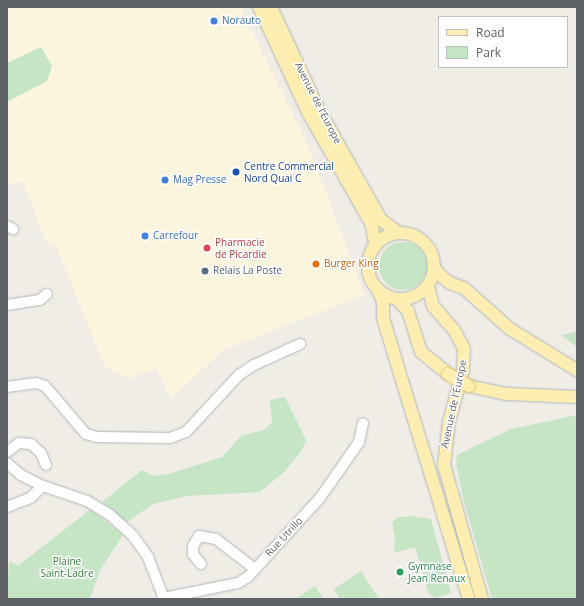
<!DOCTYPE html>
<html>
<head>
<meta charset="utf-8">
<style>
	body { margin:0 }
	#map { position:relative; width:584px; height:606px; overflow:hidden; background:#efede6; font-family:"Open Sans",sans-serif }
	div>[style] { position:absolute }
	.commercial>* { inset:0; background:#fcf5de }
	.green>* { inset:0; background:#c5e5c4 }
	.round { border-radius:50% }
	.roads { filter:drop-shadow(0 0 1px #b3b6ba) drop-shadow(0 0 1px #b3b6ba) }
	.minor>* { height:10px; margin:-5px; padding:0 5px; transform-origin:5px; border-radius:5px; background:#fff }
	.major>* { height:12px; margin:-6px; padding:0 6px; transform-origin:6px; border-radius:6px; background:#fbeeb0 }
	.major>.ring { margin:-6px; padding:0; box-sizing:content-box; background:none; border:12px solid #fbeeb0; border-radius:50% }
	.bridges { filter:drop-shadow(0 0 1px #eac364) drop-shadow(0 0 1px #eac364) }
	.major-bridge>* { height:12px; margin:-6px; padding:0 6px; transform-origin:6px; border-radius:6px; background:#fbeeb0 }
	.dots>* { width:11px; height:11px; translate:-50% -50%; box-sizing:border-box; border:2px solid #fff; border-radius:50% }
	span { translate:-50% -50%; white-space:nowrap; text-align:center; line-height:1.15; -webkit-text-stroke:3px #fff; paint-order:stroke }
	.shop-label { font-size:10px; color:#366cbe }
	.left { translate:0 -50%; text-align:left }
	.street-label { font-size:10px; color:#5e6166 }
	.transit-label { font-size:10px; color:#164399 }
	.health-label { font-size:10px; color:#be3a42 }
	.food-label { font-size:10px; color:#c56008 }
	.service-label { font-size:10px; color:#4e5e75 }
	.park-label { font-size:10px; color:#39813c }
	.leisure-label { font-size:10px; color:#27864d }
	.frame { position:absolute; inset:0; border:8px solid #5e6166; pointer-events:none }
	.legend { position:absolute; left:438px; top:16px; width:130px; height:52px; box-sizing:border-box; background:#fff; border:1px solid #bfc0c2; margin:0; padding:5px 7px; list-style:none; font-size:12px; color:#5e6166 }
	.legend li { display:flex; align-items:center; gap:8px; height:20px }
	.legend b { width:20px; border:1px solid #bfc0c2 }
</style>
</head>
<body>
<div id="map">
	<div class="commercial">
		<i style="clip-path:polygon(7px 7px,240px 7px,306px 141px,365px 295px,223px 350px,171px 399px,156px 368px,129px 379px,105px 367px,57px 248px,46px 242px,23px 182px,7px 184px)"></i>
	</div>
	<div class="green">
		<i style="clip-path:polygon(41px 47px,52px 66px,47px 81px,7px 102px,7px 63px)"></i>
		<i class="round" style="left:379px;top:242px;width:48px;height:48px"></i>
		<i style="clip-path:polygon(577px 331px,577px 347px,561px 335px,571px 333px)"></i>
		<i style="clip-path:polygon(285px 397px,306px 440px,302px 450px,285px 471px,260px 492px,187px 496px,153px 504px,127px 522px,102px 502px,142px 470px,153px 476px,169px 474px,222px 457px,241px 436px,264px 430px,272px 422px,270px 400px)"></i>
		<i style="clip-path:polygon(577px 415px,577px 599px,492px 599px,463px 498px,456px 463px,457px 455px,511px 429px)"></i>
		<i style="clip-path:polygon(91px 509px,123px 535px,100px 570px,90px 599px,7px 599px,9px 562px,19px 565px)"></i>
		<i style="clip-path:polygon(410px 516px,431px 519px,451px 593px,435px 598px,429px 594px,415px 547px,394px 553px,395px 538px,392px 523px,396px 518px)"></i>
		<i style="clip-path:polygon(361px 571px,379px 599px,340px 599px,334px 589px)"></i>
		<i style="clip-path:polygon(315px 586px,323px 599px,295px 599px)"></i>
	</div>
	<div class="roads">
		<div class="minor">
			<i style="left:7px;top:226px;width:7px;rotate:27deg"></i>
			<i style="left:7px;top:305px;width:33px;rotate:-9deg"></i>
			<i style="left:40px;top:300px;width:9px;rotate:-41deg"></i>
			<i style="left:7px;top:387px;width:29px;rotate:-8deg"></i>
			<i style="left:36px;top:383px;width:9px;rotate:18deg"></i>
			<i style="left:45px;top:386px;width:63px;rotate:49.5deg"></i>
			<i style="left:86px;top:434px;width:11px;rotate:15deg"></i>
			<i style="left:97px;top:437px;width:73px;rotate:0.8deg"></i>
			<i style="left:170px;top:438px;width:17px;rotate:-21deg"></i>
			<i style="left:186px;top:432px;width:78px;rotate:-47.1deg"></i>
			<i style="left:239px;top:375px;width:18px;rotate:-34deg"></i>
			<i style="left:254px;top:365px;width:51px;rotate:-24.5deg"></i>
			<i style="left:7px;top:452px;width:15px;rotate:-37deg"></i>
			<i style="left:19px;top:443px;width:12px;rotate:5deg"></i>
			<i style="left:31px;top:444px;width:13px;rotate:42deg"></i>
			<i style="left:41px;top:453px;width:13px;rotate:67deg"></i>
			<i style="left:7px;top:463px;width:18px;rotate:41deg"></i>
			<i style="left:21px;top:475px;width:25px;rotate:27deg"></i>
			<i style="left:43px;top:486px;width:46px;rotate:18.8deg"></i>
			<i style="left:87px;top:501px;width:27px;rotate:31deg"></i>
			<i style="left:110px;top:515px;width:31px;rotate:42deg"></i>
			<i style="left:133px;top:536px;width:26px;rotate:54deg"></i>
			<i style="left:148px;top:557px;width:45px;rotate:69.1deg"></i>
			<i style="left:7px;top:507px;width:25px;rotate:-21deg"></i>
			<i style="left:30px;top:498px;width:18px;rotate:-43deg"></i>
			<i style="left:201px;top:564px;width:13px;rotate:-129deg"></i>
			<i style="left:193px;top:554px;width:8px;rotate:-90deg"></i>
			<i style="left:193px;top:546px;width:12px;rotate:-59deg"></i>
			<i style="left:199px;top:536px;width:17px;rotate:10deg"></i>
			<i style="left:216px;top:539px;width:49px;rotate:37.6deg"></i>
			<i style="left:164px;top:598px;width:76px;rotate:-11.5deg"></i>
			<i style="left:238px;top:583px;width:12px;rotate:-31deg"></i>
			<i style="left:248px;top:577px;width:107px;rotate:-47.7deg"></i>
			<i style="left:320px;top:498px;width:68px;rotate:-55.1deg"></i>
			<i style="left:359px;top:442px;width:19px;rotate:-78deg"></i>
		</div>
		<div class="major">
			<i style="left:259px;top:7px;width:118px;rotate:65deg"></i>
			<i style="left:309px;top:114px;width:128px;rotate:60.4deg"></i>
			<i style="left:372px;top:225px;width:19px;rotate:81deg"></i>
			<i style="left:271px;top:7px;width:114px;rotate:65deg"></i>
			<i style="left:319px;top:110px;width:126px;rotate:60.6deg"></i>
			<i style="left:381px;top:220px;width:21px;rotate:35deg"></i>
			<i class="ring" style="left:368px;top:233px;width:54px;height:54px"></i>
			<i style="left:434px;top:267px;width:10px;rotate:53deg"></i>
			<i style="left:440px;top:275px;width:13px;rotate:39deg"></i>
			<i style="left:450px;top:283px;width:15px;rotate:20deg"></i>
			<i style="left:464px;top:288px;width:62px;rotate:41.7deg"></i>
			<i style="left:510px;top:329px;width:79px;rotate:31.5deg"></i>
			<i style="left:428px;top:286px;width:21px;rotate:76deg"></i>
			<i style="left:433px;top:306px;width:32px;rotate:49deg"></i>
			<i style="left:454px;top:330px;width:21px;rotate:62deg"></i>
			<i style="left:464px;top:349px;width:21px;rotate:93deg"></i>
			<i style="left:463px;top:370px;width:54px;rotate:105.1deg"></i>
			<i style="left:449px;top:422px;width:43px;rotate:96.6deg"></i>
			<i style="left:444px;top:465px;width:139px;rotate:74.2deg"></i>
			<i style="left:378px;top:290px;width:13px;rotate:67deg"></i>
			<i style="left:383px;top:302px;width:16px;rotate:90deg"></i>
			<i style="left:383px;top:318px;width:34px;rotate:73deg"></i>
			<i style="left:393px;top:351px;width:259px;rotate:73deg"></i>
			<i style="left:397px;top:299px;width:16px;rotate:47deg"></i>
			<i style="left:408px;top:311px;width:43px;rotate:72.4deg"></i>
			<i style="left:421px;top:352px;width:35px;rotate:39deg"></i>
			<i style="left:469px;top:386px;width:40px;rotate:12deg"></i>
			<i style="left:508px;top:394px;width:69px;rotate:2.5deg"></i>
		</div>
	</div>
	<div class="bridges">
		<div class="major-bridge">
			<i style="left:448px;top:374px;width:24px;rotate:30deg"></i>
		</div>
	</div>
	<div class="dots">
		<i style="left:214px;top:21px;background:#3f7fe0"></i>
		<i style="left:236px;top:172px;background:#1a4fb4"></i>
		<i style="left:165px;top:180px;background:#3f7fe0"></i>
		<i style="left:145px;top:236px;background:#3f7fe0"></i>
		<i style="left:207px;top:248px;background:#e0444e"></i>
		<i style="left:316px;top:264px;background:#e8710a"></i>
		<i style="left:205px;top:271px;background:#5c6f8a"></i>
		<i style="left:400px;top:572px;background:#2e9e5b"></i>
	</div>
	<div class="shop-label">
		<span class="left" style="left:222px;top:21px">Norauto</span>
		<span class="left" style="left:173px;top:180px">Mag Presse</span>
		<span class="left" style="left:153px;top:236px">Carrefour</span>
	</div>
	<div class="street-label">
		<span style="left:318px;top:103px;rotate:63deg">Avenue de l'Europe</span>
		<span style="left:454px;top:404px;rotate:-78deg">Avenue de l'Europe</span>
		<span style="left:284px;top:537px;rotate:-47deg">Rue Utrillo</span>
	</div>
	<div class="transit-label">
		<span class="left" style="left:244px;top:172px">Centre Commercial<br>Nord Quai C</span>
	</div>
	<div class="health-label">
		<span class="left" style="left:215px;top:248px">Pharmacie<br>de Picardie</span>
	</div>
	<div class="food-label">
		<span class="left" style="left:324px;top:264px">Burger King</span>
	</div>
	<div class="service-label">
		<span class="left" style="left:213px;top:271px">Relais La Poste</span>
	</div>
	<div class="park-label">
		<span style="left:67px;top:567px">Plaine<br>Saint-Ladre</span>
	</div>
	<div class="leisure-label">
		<span class="left" style="left:408px;top:572px">Gymnase<br>Jean Renaux</span>
	</div>
	<div class="frame"></div>
	<ul class="legend">
	<li><b style="height:5px;background:#fbeeb0"></b>Road</li>
	<li><b style="height:11px;background:#c5e5c4"></b>Park</li>
	</ul>
</div>
</body>
</html>
